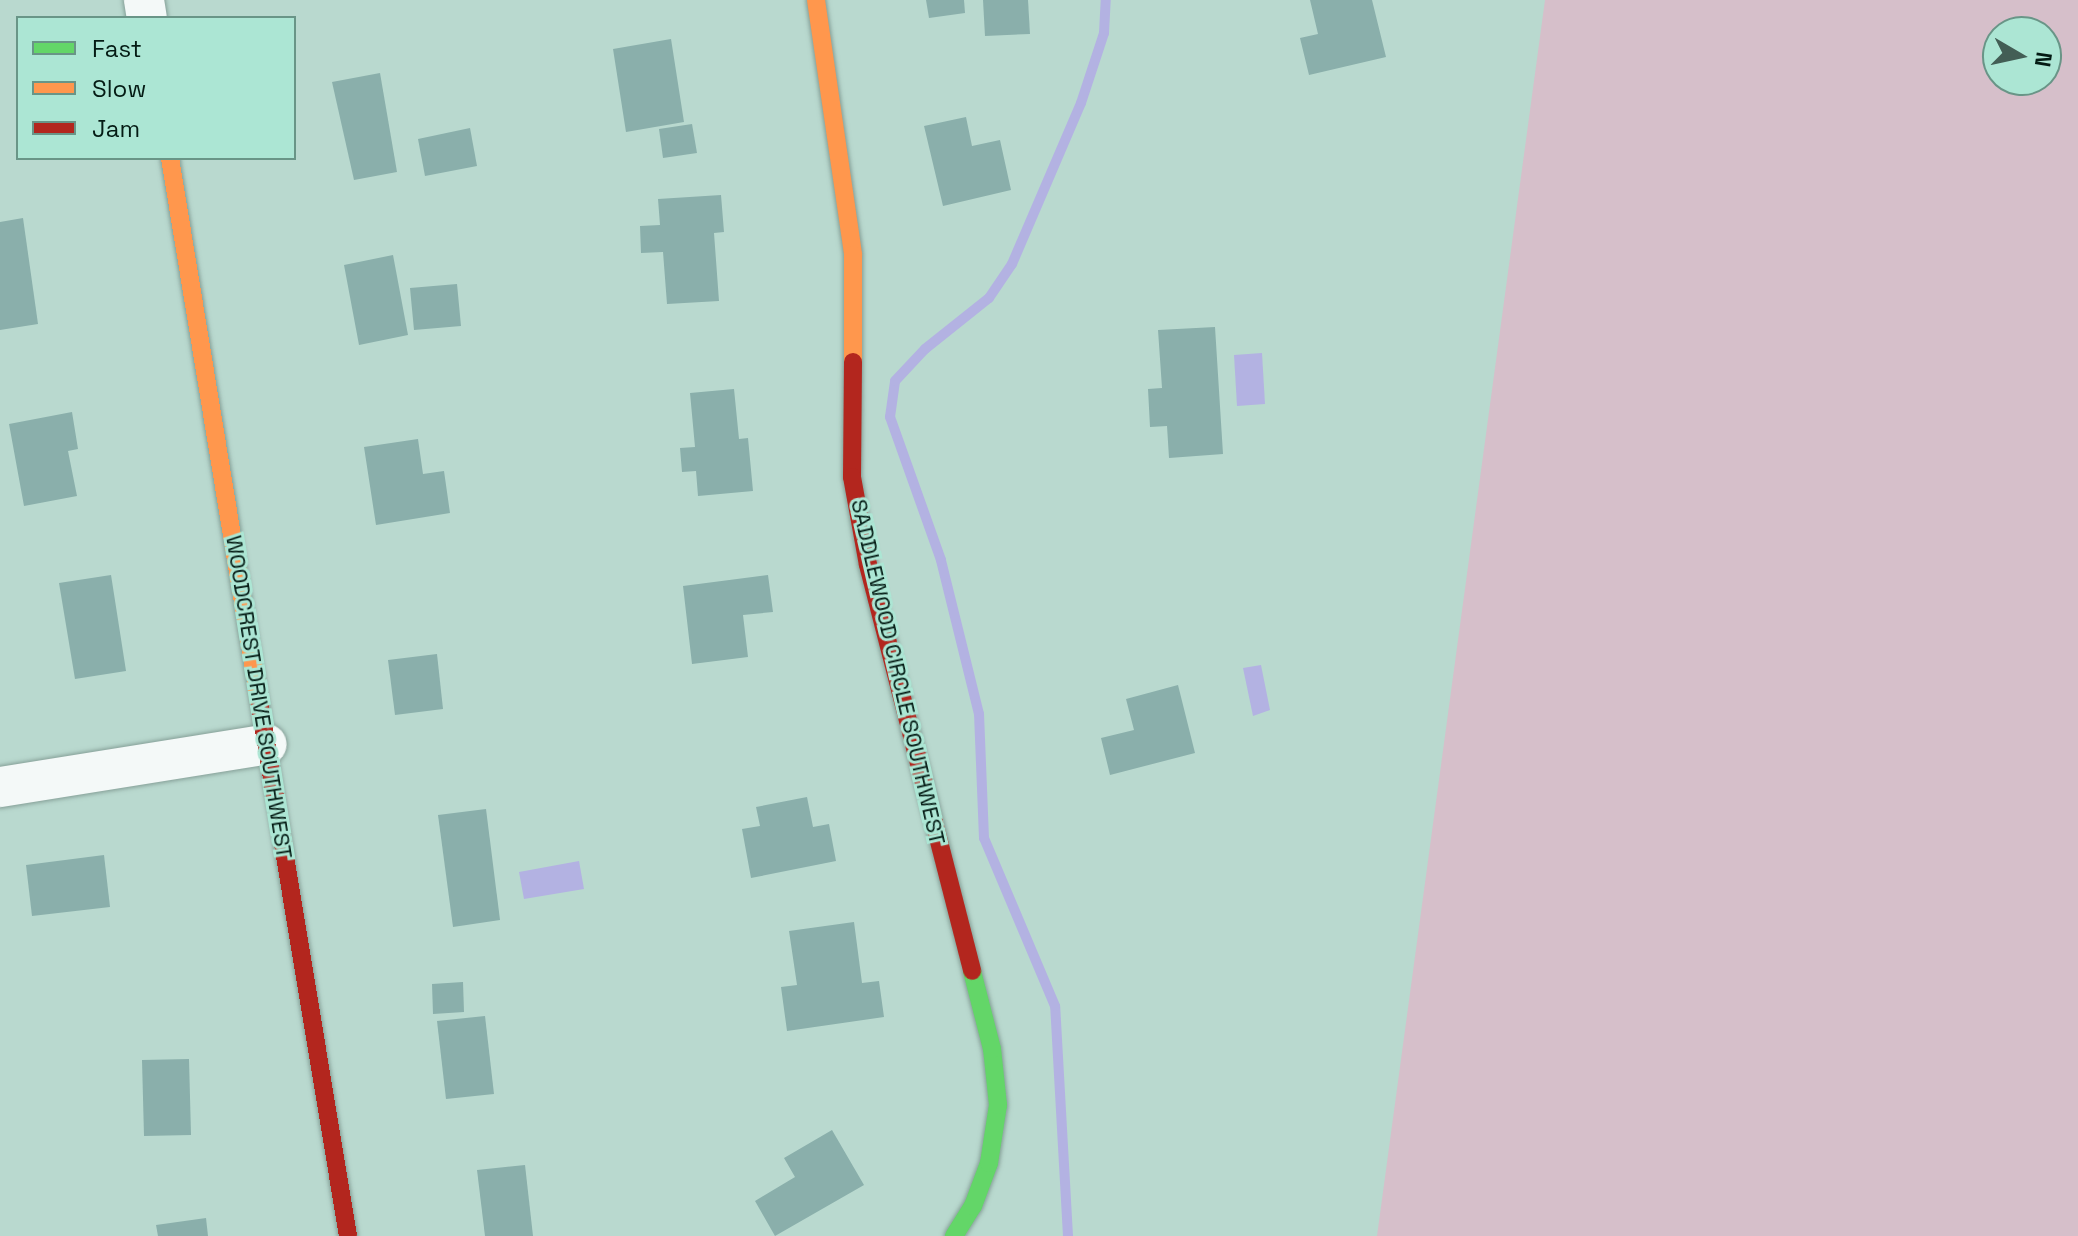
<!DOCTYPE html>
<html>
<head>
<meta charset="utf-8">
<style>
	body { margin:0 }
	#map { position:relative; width:2078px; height:1236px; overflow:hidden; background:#b9d9cf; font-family:"Space Grotesk",sans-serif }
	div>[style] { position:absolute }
	.green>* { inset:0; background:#d6bfca }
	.water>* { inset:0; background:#b3b2e2 }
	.stream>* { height:10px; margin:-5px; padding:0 5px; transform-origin:5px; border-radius:5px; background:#b3b2e2 }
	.building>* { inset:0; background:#8aafab }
	.roads { filter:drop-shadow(0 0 2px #86a098) drop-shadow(0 0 2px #86a098) }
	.street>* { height:40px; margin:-20px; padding:0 20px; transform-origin:20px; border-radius:20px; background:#f4f9f8 }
	.fast>* { height:18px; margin:-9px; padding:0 9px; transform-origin:9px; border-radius:9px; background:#63d668 }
	.slow>* { height:18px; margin:-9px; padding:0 9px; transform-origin:9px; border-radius:9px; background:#ff974d }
	.jam>* { height:18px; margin:-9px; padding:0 9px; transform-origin:9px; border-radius:9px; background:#b3261e }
	span { translate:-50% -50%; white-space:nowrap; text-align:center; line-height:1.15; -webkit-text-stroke:6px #ace6d4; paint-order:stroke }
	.street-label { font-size:22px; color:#041b14 }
	.legend { position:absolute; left:16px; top:16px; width:280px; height:144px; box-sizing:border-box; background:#ace6d4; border:2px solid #699587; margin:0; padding:10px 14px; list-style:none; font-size:24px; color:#041b14 }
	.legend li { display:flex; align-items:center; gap:16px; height:40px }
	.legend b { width:40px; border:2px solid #699587 }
	.north { position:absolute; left:1982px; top:16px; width:80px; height:80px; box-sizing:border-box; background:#ace6d4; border:2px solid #699587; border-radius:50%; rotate:99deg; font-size:22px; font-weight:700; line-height:32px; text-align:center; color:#041b14 }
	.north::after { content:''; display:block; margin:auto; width:28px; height:36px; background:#435e55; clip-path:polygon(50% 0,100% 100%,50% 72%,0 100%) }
</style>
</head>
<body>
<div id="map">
	<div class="green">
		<i style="clip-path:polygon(evenodd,1545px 0,2078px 0,2078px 1236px,1377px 1236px,1545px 0,1998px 32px,2046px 32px,2046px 80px,1998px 80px,1998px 32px)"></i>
	</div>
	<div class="water">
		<i style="clip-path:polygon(1262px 353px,1265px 404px,1237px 406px,1234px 355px)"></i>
		<i style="clip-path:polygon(1261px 665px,1270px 710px,1253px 716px,1243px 668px)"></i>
		<i style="clip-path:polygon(579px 861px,584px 889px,524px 899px,519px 872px)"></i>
	</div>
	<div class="stream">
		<i style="left:1068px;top:1236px;width:230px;rotate:-93.2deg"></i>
		<i style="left:1055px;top:1006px;width:182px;rotate:-112.9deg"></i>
		<i style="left:984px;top:838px;width:124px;rotate:-92.3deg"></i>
		<i style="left:979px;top:714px;width:159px;rotate:-103.9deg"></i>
		<i style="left:941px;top:560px;width:152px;rotate:-109.6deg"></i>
		<i style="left:890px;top:417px;width:36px;rotate:-82deg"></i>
		<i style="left:895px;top:381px;width:44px;rotate:-46.8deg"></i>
		<i style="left:925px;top:349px;width:82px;rotate:-38.6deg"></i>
		<i style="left:989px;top:298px;width:41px;rotate:-55.9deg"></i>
		<i style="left:1012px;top:264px;width:175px;rotate:-66.8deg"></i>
		<i style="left:1081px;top:103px;width:74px;rotate:-71.8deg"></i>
		<i style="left:1104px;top:33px;width:33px;rotate:-87deg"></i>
	</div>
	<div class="building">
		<i style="clip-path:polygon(926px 0,964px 0,965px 13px,929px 18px)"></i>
		<i style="clip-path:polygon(983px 0,1028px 0,1030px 34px,985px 36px)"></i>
		<i style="clip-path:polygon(1310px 0,1372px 0,1386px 57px,1309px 75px,1300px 38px,1318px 34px)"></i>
		<i style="clip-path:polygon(671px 39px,684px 122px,626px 132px,613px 49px)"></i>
		<i style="clip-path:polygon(380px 73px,397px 172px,354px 180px,332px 82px)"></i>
		<i style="clip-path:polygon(966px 117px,972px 146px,1000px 140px,1011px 190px,943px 206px,924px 126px)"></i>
		<i style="clip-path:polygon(692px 124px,697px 153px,663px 158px,659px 129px)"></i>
		<i style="clip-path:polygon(470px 128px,477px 166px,425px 176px,418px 139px)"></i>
		<i style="clip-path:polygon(721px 195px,724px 232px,714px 233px,719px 301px,667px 304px,663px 252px,641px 253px,640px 226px,660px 225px,658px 199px)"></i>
		<i style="clip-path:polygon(23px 218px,38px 324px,0 330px,0 222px)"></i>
		<i style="clip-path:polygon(393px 255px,408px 335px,359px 345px,344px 265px)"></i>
		<i style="clip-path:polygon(457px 284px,461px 326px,414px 330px,410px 288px)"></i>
		<i style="clip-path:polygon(1215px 327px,1223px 454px,1169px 458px,1167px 426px,1150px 427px,1148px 389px,1162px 388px,1158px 330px)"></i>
		<i style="clip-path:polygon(734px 389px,739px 439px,748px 438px,753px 491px,698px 496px,696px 471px,682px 472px,680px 448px,695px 447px,690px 393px)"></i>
		<i style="clip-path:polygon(72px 412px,78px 449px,68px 451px,77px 496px,24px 506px,9px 424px)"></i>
		<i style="clip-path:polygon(418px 439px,423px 474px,444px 471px,450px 513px,376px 525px,364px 447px)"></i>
		<i style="clip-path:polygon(111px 575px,126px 671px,75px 679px,59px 583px)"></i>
		<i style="clip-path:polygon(768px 575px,773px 612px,743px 615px,748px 657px,692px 664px,683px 586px)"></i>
		<i style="clip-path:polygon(437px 654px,443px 709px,395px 715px,388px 660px)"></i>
		<i style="clip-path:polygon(1178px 685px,1195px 753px,1110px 775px,1101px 738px,1134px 730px,1126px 699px)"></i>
		<i style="clip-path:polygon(807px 797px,813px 827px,829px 824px,836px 861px,751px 878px,742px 829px,760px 826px,756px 807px)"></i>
		<i style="clip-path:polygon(486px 809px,500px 920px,453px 927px,438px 815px)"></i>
		<i style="clip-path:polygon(104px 855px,110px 907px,32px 916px,26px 865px)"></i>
		<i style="clip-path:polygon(854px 922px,862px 983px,879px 981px,884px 1017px,787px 1031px,781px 987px,797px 985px,789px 931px)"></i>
		<i style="clip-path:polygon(463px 982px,464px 1012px,433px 1014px,432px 984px)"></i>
		<i style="clip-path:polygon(485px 1016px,494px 1094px,446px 1099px,437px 1021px)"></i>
		<i style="clip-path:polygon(189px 1059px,191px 1135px,144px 1136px,142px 1060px)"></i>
		<i style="clip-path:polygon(832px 1130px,864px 1185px,775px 1236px,755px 1201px,795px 1177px,784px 1158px)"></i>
		<i style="clip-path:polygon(525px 1165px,533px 1236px,485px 1236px,477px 1170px)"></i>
		<i style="clip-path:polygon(206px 1218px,208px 1236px,158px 1236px,156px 1225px)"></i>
	</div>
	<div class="roads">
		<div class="street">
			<i style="left:144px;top:0;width:18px;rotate:81deg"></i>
			<i style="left:0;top:787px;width:270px;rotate:-9.1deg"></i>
		</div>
		<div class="fast">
			<i style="left:954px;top:1236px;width:36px;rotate:-58deg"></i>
			<i style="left:973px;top:1206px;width:46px;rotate:-69.6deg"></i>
			<i style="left:989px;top:1163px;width:59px;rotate:-81.2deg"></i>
			<i style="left:998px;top:1105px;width:56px;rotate:-96.1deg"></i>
			<i style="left:992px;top:1049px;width:81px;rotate:-104.4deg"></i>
		</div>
		<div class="slow">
			<i style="left:816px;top:0;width:258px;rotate:81.7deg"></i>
			<i style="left:853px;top:255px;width:107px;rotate:90deg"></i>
			<i style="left:170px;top:158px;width:555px;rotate:80.67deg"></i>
		</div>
		<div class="jam">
			<i style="left:853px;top:362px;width:115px;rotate:90.5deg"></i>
			<i style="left:852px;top:477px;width:89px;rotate:79.7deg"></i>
			<i style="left:868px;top:565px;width:419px;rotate:75.6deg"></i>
			<i style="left:260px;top:706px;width:537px;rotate:80.57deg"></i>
		</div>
	</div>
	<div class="street-label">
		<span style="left:898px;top:672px;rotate:77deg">SADDLEWOOD CIRCLE SOUTHWEST</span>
		<span style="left:259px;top:697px;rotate:81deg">WOODCREST DRIVE SOUTHWEST</span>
	</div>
	<ul class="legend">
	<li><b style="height:10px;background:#63d668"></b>Fast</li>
	<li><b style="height:10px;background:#ff974d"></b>Slow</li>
	<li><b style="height:10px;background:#b3261e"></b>Jam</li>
	</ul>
	<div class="north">N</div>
</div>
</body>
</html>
